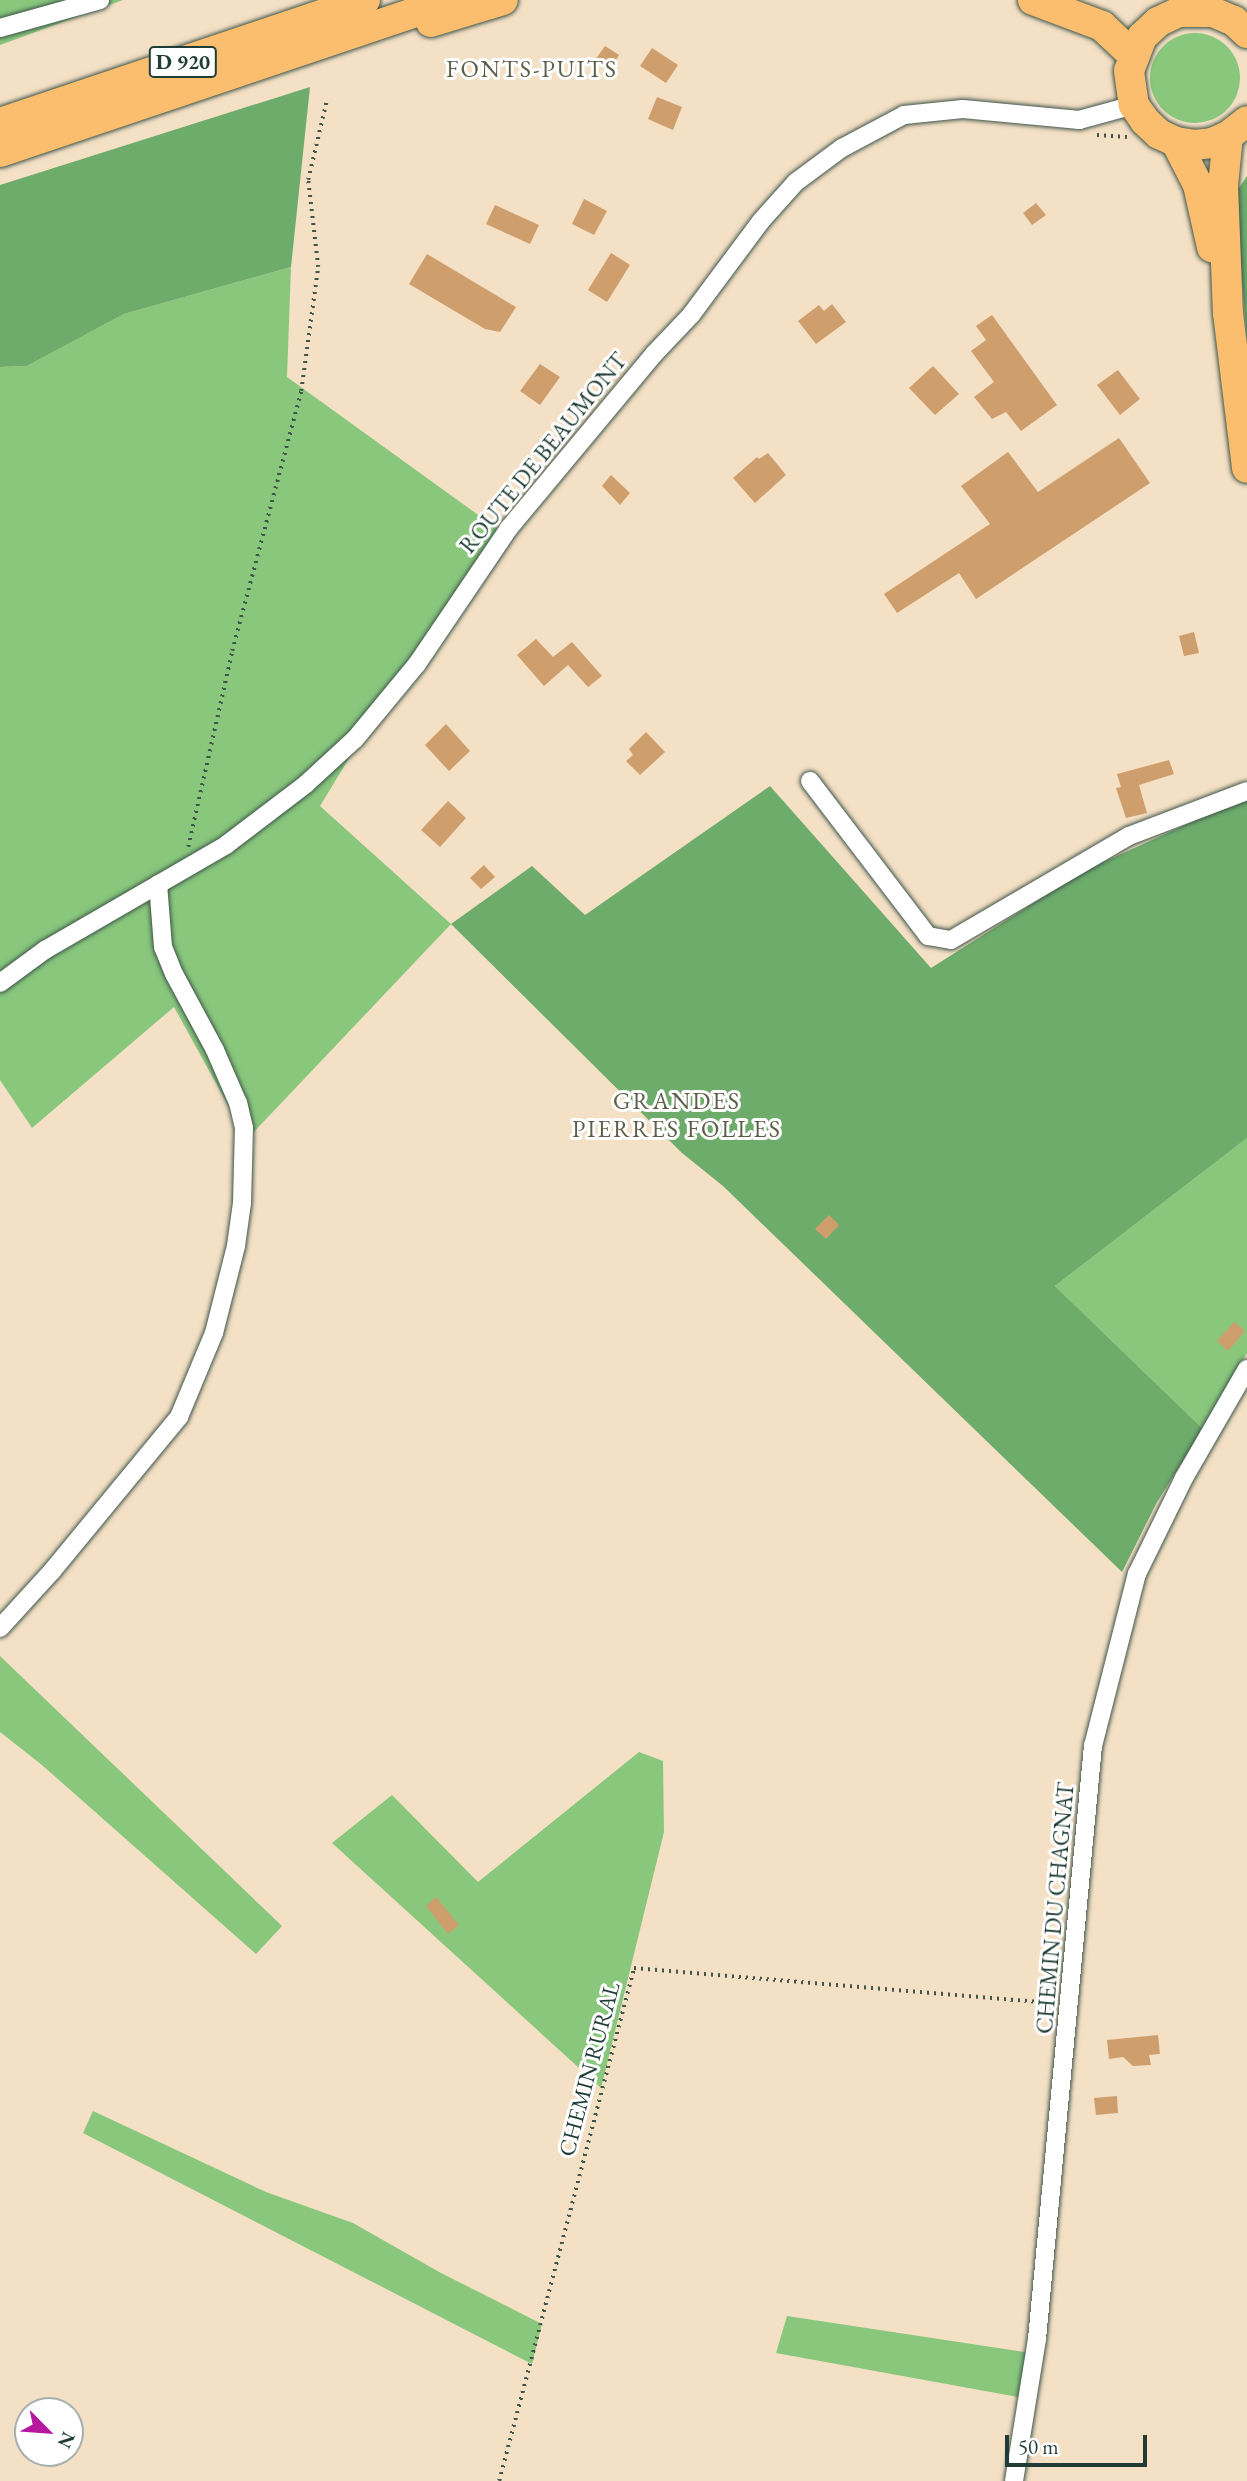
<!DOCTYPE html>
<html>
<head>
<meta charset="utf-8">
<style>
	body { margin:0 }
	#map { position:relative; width:1247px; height:2481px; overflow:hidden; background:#f4e0c5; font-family:"EB Garamond",serif }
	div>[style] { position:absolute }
	.green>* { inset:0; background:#89c77d }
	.round { border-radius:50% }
	.forest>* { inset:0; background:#6eac6c }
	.building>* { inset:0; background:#cf9e6d }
	.path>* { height:3.5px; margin-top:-1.75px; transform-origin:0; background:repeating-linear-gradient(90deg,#3f554a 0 2px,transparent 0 7px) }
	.roads { filter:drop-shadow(0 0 2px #3f554a) drop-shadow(0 0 2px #3f554a) }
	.minor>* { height:18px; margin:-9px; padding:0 9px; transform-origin:9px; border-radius:9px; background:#fff }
	.primary>* { height:30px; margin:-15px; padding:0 15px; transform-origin:15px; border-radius:15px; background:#fabe6e }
	.trunk>* { height:30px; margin:-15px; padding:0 15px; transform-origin:15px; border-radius:15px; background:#fabe6e }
	span { translate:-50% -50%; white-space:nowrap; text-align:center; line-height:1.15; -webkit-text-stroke:6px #fff; paint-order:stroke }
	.shield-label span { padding:2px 5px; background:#fff; border:2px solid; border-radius:5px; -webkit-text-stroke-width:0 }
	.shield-label { font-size:21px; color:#1f3d34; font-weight:700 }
	.street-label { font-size:23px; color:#1f3d34 }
	.neighbourhood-label { font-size:24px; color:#5d5f48; letter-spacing:2px }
	.north { position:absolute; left:14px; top:2397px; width:70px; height:70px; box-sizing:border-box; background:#fff; border:2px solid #a5b1ae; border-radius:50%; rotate:115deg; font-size:19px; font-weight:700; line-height:28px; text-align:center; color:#1f3d34 }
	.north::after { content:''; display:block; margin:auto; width:24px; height:32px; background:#b5179e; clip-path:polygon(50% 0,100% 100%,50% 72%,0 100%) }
	.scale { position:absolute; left:1005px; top:2435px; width:142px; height:32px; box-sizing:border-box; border:4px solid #1f3d34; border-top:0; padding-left:9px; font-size:21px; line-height:24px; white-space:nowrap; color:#1f3d34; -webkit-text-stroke:5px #fff; paint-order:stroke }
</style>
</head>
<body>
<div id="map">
	<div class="green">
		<i style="clip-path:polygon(0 0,123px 0,0 45px)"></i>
		<i class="round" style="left:1150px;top:33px;width:90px;height:90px"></i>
		<i style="clip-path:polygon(291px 267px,287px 377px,499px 530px,412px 655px,320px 806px,451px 924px,251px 1135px,228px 1105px,174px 1007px,32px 1128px,0 1080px,0 367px,27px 366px,124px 314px)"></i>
		<i style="clip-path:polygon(1247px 1138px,1247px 1353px,1203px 1429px,1055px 1286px)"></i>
		<i style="clip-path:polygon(0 1656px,282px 1926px,256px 1954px,42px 1765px,0 1732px)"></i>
		<i style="clip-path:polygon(639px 1752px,663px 1761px,664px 1832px,601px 2088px,332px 1843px,392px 1795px,478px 1882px)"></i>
		<i style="clip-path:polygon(93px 2111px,266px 2192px,353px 2223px,441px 2273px,542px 2324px,532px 2364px,83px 2133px)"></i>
		<i style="clip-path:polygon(787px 2316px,1031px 2353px,1024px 2398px,776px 2353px)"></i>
	</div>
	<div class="forest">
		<i style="clip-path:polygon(310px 87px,291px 267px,124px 314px,27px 366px,0 367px,0 185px)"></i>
		<i style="clip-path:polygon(1247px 176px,1247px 338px,1235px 194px)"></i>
		<i style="clip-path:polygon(770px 786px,931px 968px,1086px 870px,1247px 797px,1247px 1138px,1055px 1286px,1203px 1429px,1157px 1502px,1122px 1572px,723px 1186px,682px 1153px,451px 924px,532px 866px,585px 915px)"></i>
	</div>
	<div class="building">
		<i style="clip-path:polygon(605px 46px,619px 55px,610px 70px,595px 60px)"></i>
		<i style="clip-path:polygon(652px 48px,678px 65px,666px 83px,640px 66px)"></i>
		<i style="clip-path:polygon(657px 97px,682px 107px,673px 130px,648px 119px)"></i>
		<i style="clip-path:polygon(584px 199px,607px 211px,594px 235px,572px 224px)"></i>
		<i style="clip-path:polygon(1036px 203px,1046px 215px,1032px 225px,1023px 213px)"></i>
		<i style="clip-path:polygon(495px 205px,539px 225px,530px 244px,486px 224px)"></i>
		<i style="clip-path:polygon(611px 253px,630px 265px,607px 302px,588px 290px)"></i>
		<i style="clip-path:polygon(427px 254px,516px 307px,500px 332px,485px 329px,409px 284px)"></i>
		<i style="clip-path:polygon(832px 304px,846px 322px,816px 344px,798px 321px,819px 305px,824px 311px)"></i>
		<i style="clip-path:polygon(992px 315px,1057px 405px,1021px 431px,1006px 412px,992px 419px,974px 397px,994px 382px,971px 351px,986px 340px,976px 326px)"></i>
		<i style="clip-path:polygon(540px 364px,560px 377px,540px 405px,520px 391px)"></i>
		<i style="clip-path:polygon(933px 366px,959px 394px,935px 415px,909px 388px)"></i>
		<i style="clip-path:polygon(1118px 370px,1140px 399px,1120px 415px,1097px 385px)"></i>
		<i style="clip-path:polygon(1119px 438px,1150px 483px,976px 599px,959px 573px,897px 613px,884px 594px,990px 524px,961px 486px,1008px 452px,1038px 492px)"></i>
		<i style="clip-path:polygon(768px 453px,786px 475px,755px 503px,733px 478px,757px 457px,759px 459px)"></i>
		<i style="clip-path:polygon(611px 475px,630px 493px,620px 505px,602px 486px)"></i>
		<i style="clip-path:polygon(1194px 632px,1199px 653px,1184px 656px,1179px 636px)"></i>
		<i style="clip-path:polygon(536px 639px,553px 657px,572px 642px,602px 676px,588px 687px,568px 665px,544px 686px,517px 655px)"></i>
		<i style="clip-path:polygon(446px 724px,470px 751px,449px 771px,425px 745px)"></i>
		<i style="clip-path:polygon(646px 732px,665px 752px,640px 775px,626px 761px,633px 755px,629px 749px)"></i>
		<i style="clip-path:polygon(1169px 760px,1174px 774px,1139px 785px,1147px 813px,1126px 818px,1116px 788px,1121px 787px,1117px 774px)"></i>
		<i style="clip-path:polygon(448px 801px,466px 818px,440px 847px,421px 830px)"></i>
		<i style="clip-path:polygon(484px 865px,495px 877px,481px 889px,470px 878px)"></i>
		<i style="clip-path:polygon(829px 1215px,839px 1225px,826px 1239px,815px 1229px)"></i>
		<i style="clip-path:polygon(1234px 1322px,1245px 1331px,1228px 1351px,1217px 1341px)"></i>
		<i style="clip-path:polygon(436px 1897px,459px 1925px,448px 1934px,426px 1906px)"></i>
		<i style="clip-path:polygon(1158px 2035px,1160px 2054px,1149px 2055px,1151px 2065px,1133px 2066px,1123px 2057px,1109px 2059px,1107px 2040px)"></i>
		<i style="clip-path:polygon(1117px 2096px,1118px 2113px,1096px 2115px,1094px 2098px)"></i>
	</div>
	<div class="path">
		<i style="left:1097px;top:135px;width:30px;rotate:4deg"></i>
		<i style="left:188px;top:847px;width:201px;rotate:-77.3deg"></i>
		<i style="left:232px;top:651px;width:269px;rotate:-75.1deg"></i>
		<i style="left:301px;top:391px;width:125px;rotate:-82.2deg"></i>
		<i style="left:318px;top:267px;width:88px;rotate:-96.6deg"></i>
		<i style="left:308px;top:180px;width:79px;rotate:-76.8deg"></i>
		<i style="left:499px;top:2481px;width:530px;rotate:-75.26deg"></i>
		<i style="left:634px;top:1968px;width:419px;rotate:4.8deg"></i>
	</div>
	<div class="roads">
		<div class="minor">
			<i style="left:0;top:28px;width:104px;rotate:-15.6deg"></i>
			<i style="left:810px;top:781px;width:195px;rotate:52.7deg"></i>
			<i style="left:928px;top:936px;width:23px;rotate:10deg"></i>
			<i style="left:951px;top:940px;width:206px;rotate:-30.3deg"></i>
			<i style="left:1129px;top:836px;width:126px;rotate:-20.9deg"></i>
			<i style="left:0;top:983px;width:56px;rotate:-36.3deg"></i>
			<i style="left:45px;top:950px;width:209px;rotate:-30.1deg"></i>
			<i style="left:226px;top:845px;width:101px;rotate:-37.3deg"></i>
			<i style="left:306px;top:784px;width:67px;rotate:-42.6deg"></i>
			<i style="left:355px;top:739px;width:97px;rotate:-50.4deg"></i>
			<i style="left:417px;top:664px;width:164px;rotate:-55.9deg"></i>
			<i style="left:509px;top:528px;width:226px;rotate:-50.2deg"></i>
			<i style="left:654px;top:354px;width:54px;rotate:-46.5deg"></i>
			<i style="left:691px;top:315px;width:117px;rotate:-53.3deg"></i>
			<i style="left:761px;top:221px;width:52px;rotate:-48.1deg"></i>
			<i style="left:796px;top:182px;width:57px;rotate:-36.5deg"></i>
			<i style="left:842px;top:148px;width:70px;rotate:-28deg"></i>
			<i style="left:904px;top:115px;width:59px;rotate:-5.8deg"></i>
			<i style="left:963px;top:109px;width:117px;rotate:5.4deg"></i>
			<i style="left:1079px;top:120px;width:57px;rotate:-15.3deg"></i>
			<i style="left:0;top:1628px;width:77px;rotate:-47.6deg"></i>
			<i style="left:52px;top:1571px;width:200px;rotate:-50.5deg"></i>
			<i style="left:179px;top:1417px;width:91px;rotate:-67.4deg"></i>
			<i style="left:214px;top:1333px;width:90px;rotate:-75.8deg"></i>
			<i style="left:236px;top:1246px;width:43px;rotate:-82.1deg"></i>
			<i style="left:242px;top:1203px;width:75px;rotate:-88.5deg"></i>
			<i style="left:244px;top:1128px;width:26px;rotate:-103deg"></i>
			<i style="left:238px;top:1103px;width:58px;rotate:-113.5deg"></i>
			<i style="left:215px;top:1050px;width:86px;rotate:-118.3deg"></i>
			<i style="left:174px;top:974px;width:29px;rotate:-112deg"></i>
			<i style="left:163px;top:947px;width:63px;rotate:-94.5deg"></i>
			<i style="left:1014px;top:2481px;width:144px;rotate:-80.8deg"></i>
			<i style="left:1037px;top:2339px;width:596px;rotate:-84.61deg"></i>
			<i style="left:1093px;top:1746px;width:178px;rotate:-75.7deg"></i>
			<i style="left:1137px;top:1574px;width:107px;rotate:-63.9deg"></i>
			<i style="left:1184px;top:1478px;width:126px;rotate:-60deg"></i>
		</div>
		<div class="primary">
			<i style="left:1247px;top:33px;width:18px;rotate:-137deg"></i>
			<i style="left:1234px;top:21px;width:23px;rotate:-157deg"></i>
			<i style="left:1213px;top:12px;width:34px;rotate:180deg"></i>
			<i style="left:1179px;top:12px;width:23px;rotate:155deg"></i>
			<i style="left:1158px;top:22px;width:22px;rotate:137deg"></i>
			<i style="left:1142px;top:37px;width:36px;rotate:111deg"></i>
			<i style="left:1129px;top:71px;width:34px;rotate:82deg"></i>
			<i style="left:1134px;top:105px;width:19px;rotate:55deg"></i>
			<i style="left:1145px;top:121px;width:19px;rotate:43deg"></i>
			<i style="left:1159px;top:134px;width:19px;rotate:25deg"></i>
			<i style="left:1176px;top:142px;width:18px;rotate:9deg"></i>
			<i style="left:1194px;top:145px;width:18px;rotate:-6deg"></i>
			<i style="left:1212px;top:143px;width:17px;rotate:-24deg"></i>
			<i style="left:1228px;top:136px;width:24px;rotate:-38deg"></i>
			<i style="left:1228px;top:136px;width:49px;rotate:95.8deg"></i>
			<i style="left:1223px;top:185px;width:128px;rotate:87.8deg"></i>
			<i style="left:1228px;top:313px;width:156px;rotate:83deg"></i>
			<i style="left:1176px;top:142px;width:48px;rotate:62.9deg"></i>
			<i style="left:1198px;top:185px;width:64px;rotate:77.3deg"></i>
		</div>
		<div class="trunk">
			<i style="left:1033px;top:0;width:74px;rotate:20.6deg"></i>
			<i style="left:1102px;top:26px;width:42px;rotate:43.1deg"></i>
			<i style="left:431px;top:22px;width:75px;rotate:-17deg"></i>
			<i style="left:0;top:123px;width:385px;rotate:-18.6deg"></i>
			<i style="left:0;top:152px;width:477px;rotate:-18.6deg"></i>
		</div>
	</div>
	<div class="shield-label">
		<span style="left:183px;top:62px">D 920</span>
	</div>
	<div class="street-label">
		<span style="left:543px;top:453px;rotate:-51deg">ROUTE DE BEAUMONT</span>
		<span style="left:1055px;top:1908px;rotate:-85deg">CHEMIN DU CHAGNAT</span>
		<span style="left:589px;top:2069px;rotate:-75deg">CHEMIN RURAL</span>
	</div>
	<div class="neighbourhood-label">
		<span style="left:532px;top:69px">FONTS-PUITS</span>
		<span style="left:677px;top:1115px">GRANDES<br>PIERRES FOLLES</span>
	</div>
	<div class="north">N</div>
	<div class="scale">50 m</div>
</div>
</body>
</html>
